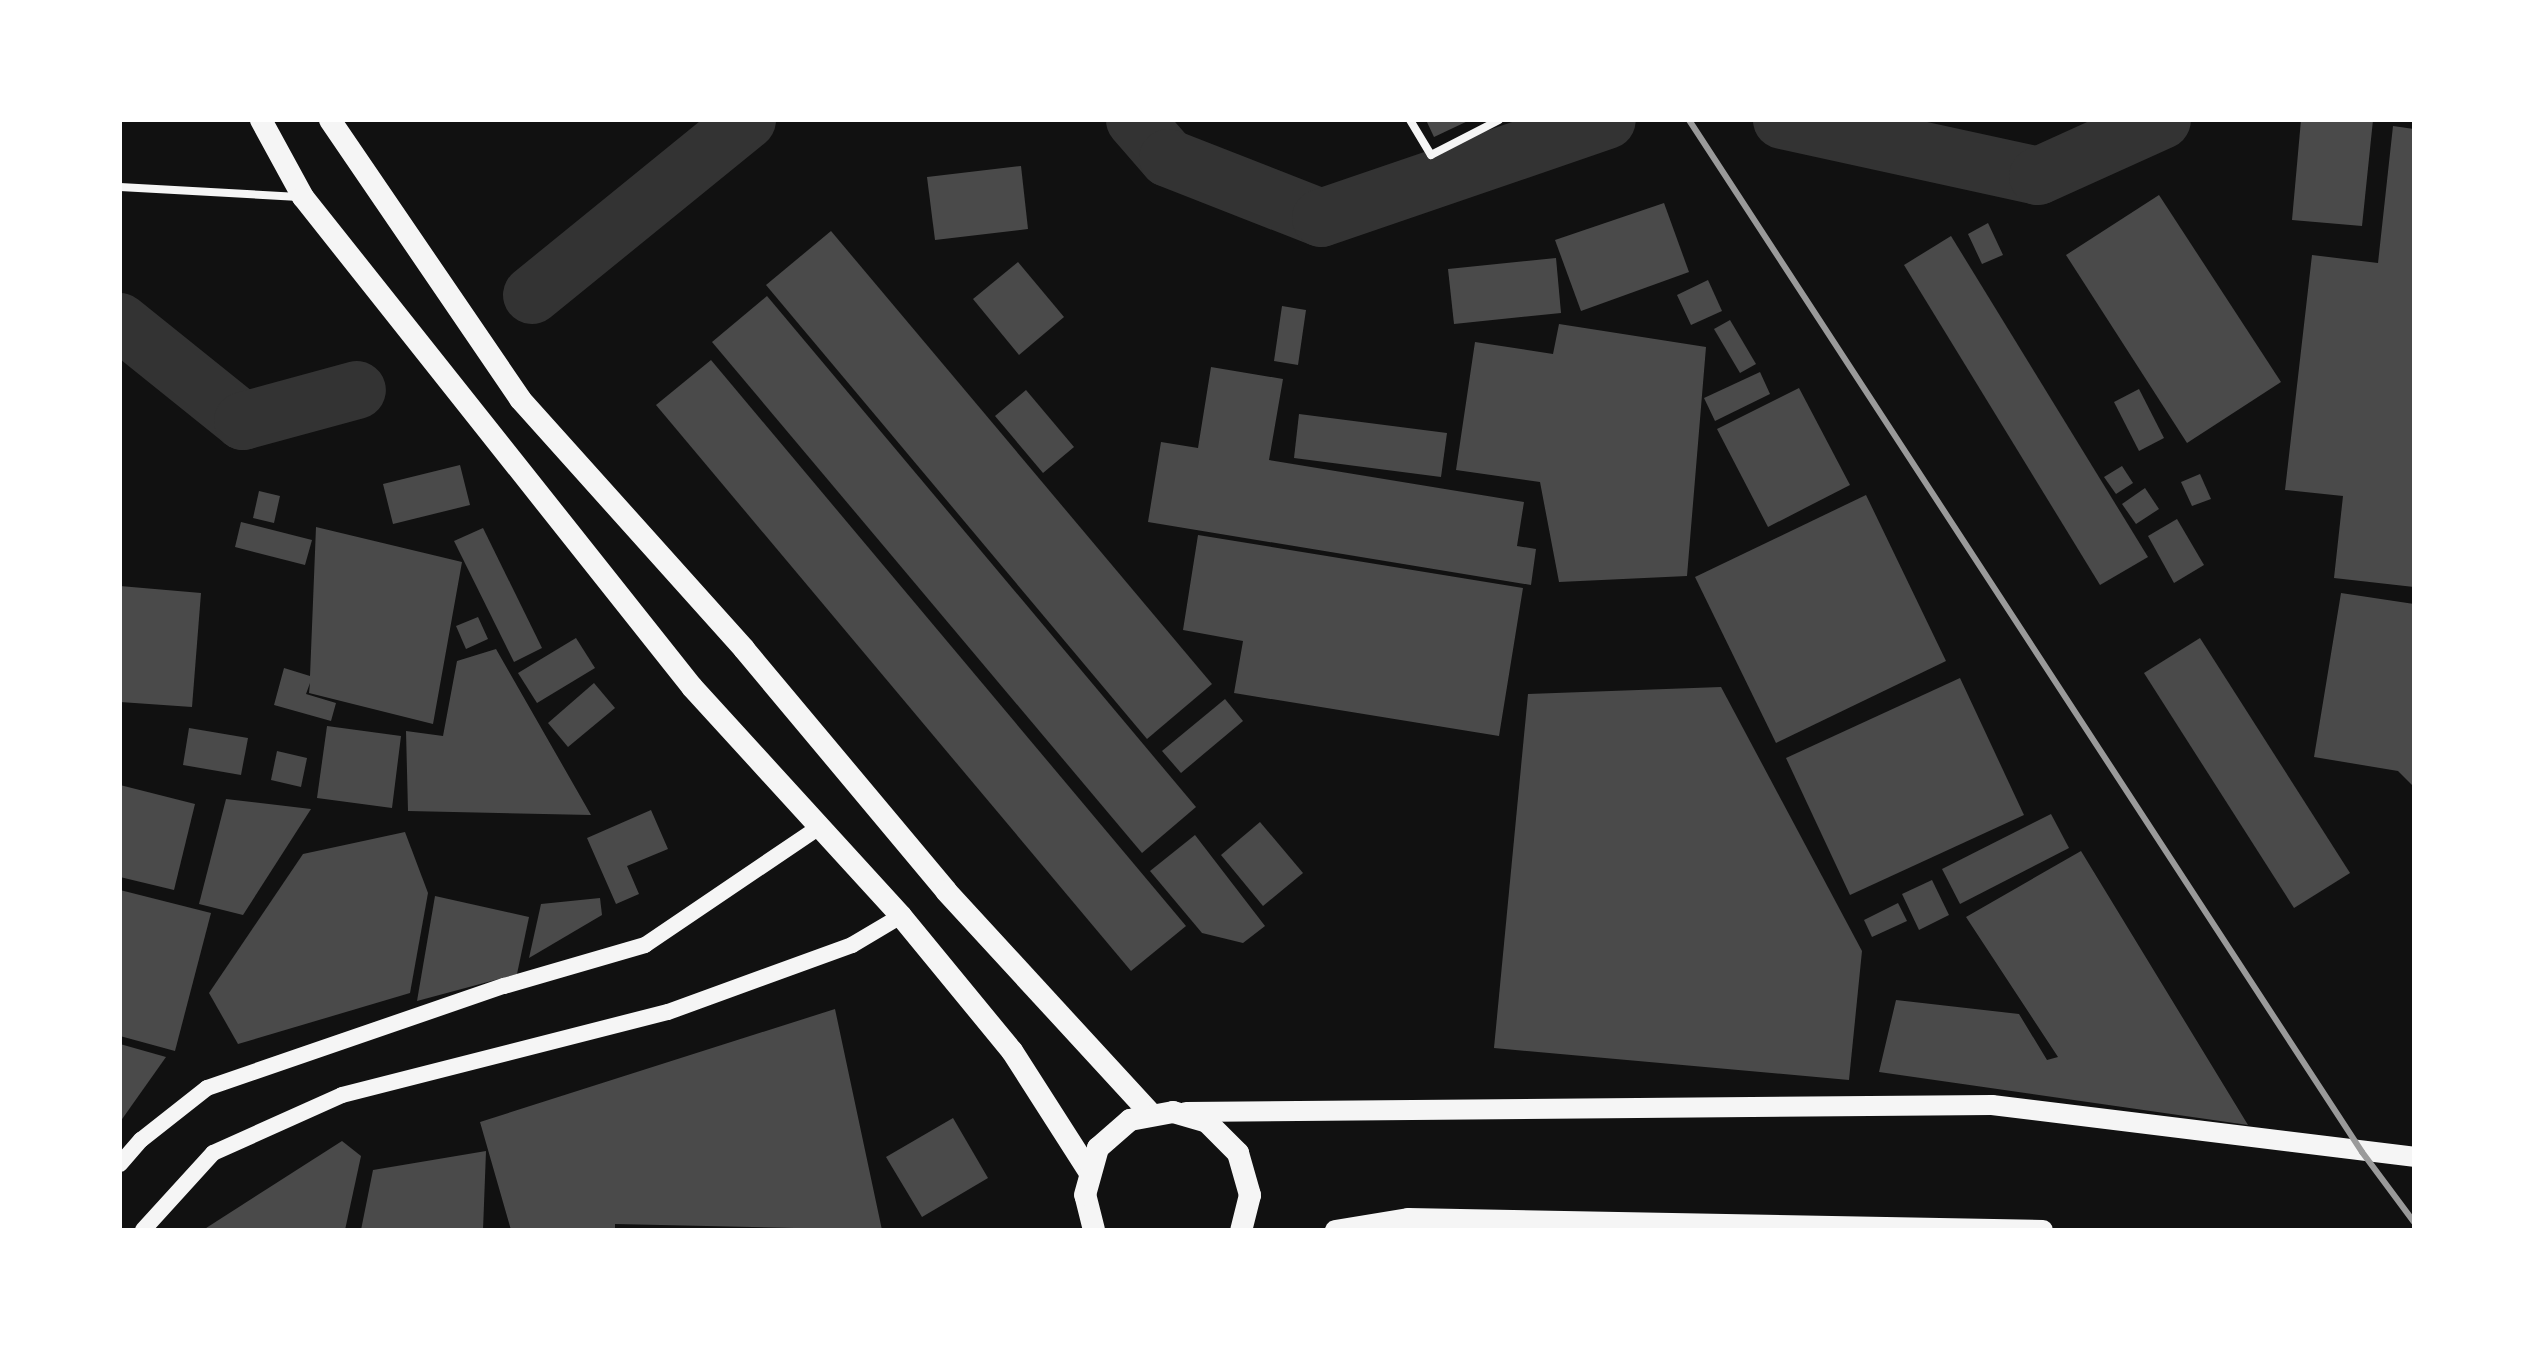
<!DOCTYPE html>
<html>
<head>
<meta charset="utf-8">
<style>
	body { margin:0 }
	#map { position:relative; width:2534px; height:1350px; overflow:hidden; background:#111; font-family:"Roboto Serif",serif }
	div>[style] { position:absolute }
	.canal>* { height:58px; margin:-29px; padding:0 29px; transform-origin:29px; border-radius:29px; background:#333 }
	.building>* { inset:0; background:#4a4a4a }
	.minor>* { height:8px; margin:-4px; padding:0 4px; transform-origin:4px; border-radius:4px; background:#f5f5f5 }
	.secondary>* { height:16px; margin:-8px; padding:0 8px; transform-origin:8px; border-radius:8px; background:#f5f5f5 }
	.primary>* { height:20px; margin:-10px; padding:0 10px; transform-origin:10px; border-radius:10px; background:#f5f5f5 }
	.trunk>* { height:22px; margin:-11px; padding:0 11px; transform-origin:11px; border-radius:11px; background:#f5f5f5 }
	.rail>* { height:6px; margin:-3px; padding:0 3px; transform-origin:3px; border-radius:3px; background:#9a9a9a }
	span { translate:-50% -50%; white-space:nowrap; text-align:center; line-height:1.15; -webkit-text-stroke:8px #fff; paint-order:stroke }
	.frame { position:absolute; inset:0; border:122px solid #fff; pointer-events:none }
</style>
</head>
<body>
<div id="map">
	<div class="canal">
		<i style="left:1135px;top:120px;width:50px;rotate:49deg"></i>
		<i style="left:1168px;top:158px;width:164px;rotate:21.4deg"></i>
		<i style="left:1321px;top:218px;width:302px;rotate:-18.9deg"></i>
		<i style="left:1782px;top:120px;width:262px;rotate:12.3deg"></i>
		<i style="left:2038px;top:176px;width:136px;rotate:-24.3deg"></i>
		<i style="left:532px;top:295px;width:277px;rotate:-39.1deg"></i>
		<i style="left:120px;top:322px;width:158px;rotate:38.8deg"></i>
		<i style="left:243px;top:421px;width:118px;rotate:-15.2deg"></i>
	</div>
	<div class="building">
		<i style="clip-path:polygon(1426px 120px,1470px 120px,1434px 137px)"></i>
		<i style="clip-path:polygon(2301px 120px,2373px 120px,2362px 226px,2292px 220px)"></i>
		<i style="clip-path:polygon(2393px 126px,2414px 129px,2414px 587px,2334px 578px,2343px 496px,2285px 490px,2312px 255px,2378px 263px)"></i>
		<i style="clip-path:polygon(1021px 166px,1028px 229px,935px 240px,927px 177px)"></i>
		<i style="clip-path:polygon(2159px 195px,2281px 382px,2187px 443px,2066px 255px)"></i>
		<i style="clip-path:polygon(1664px 203px,1689px 272px,1581px 311px,1555px 240px)"></i>
		<i style="clip-path:polygon(1988px 223px,2003px 255px,1982px 264px,1968px 234px)"></i>
		<i style="clip-path:polygon(831px 231px,1212px 684px,1147px 739px,766px 285px)"></i>
		<i style="clip-path:polygon(1951px 236px,2148px 557px,2100px 585px,1904px 265px)"></i>
		<i style="clip-path:polygon(1556px 258px,1561px 313px,1454px 324px,1448px 269px)"></i>
		<i style="clip-path:polygon(1018px 262px,1064px 317px,1019px 355px,973px 299px)"></i>
		<i style="clip-path:polygon(1708px 280px,1722px 311px,1691px 325px,1677px 295px)"></i>
		<i style="clip-path:polygon(767px 296px,1196px 807px,1142px 853px,712px 342px)"></i>
		<i style="clip-path:polygon(1282px 306px,1306px 310px,1298px 365px,1274px 361px)"></i>
		<i style="clip-path:polygon(1730px 320px,1756px 364px,1740px 373px,1714px 329px)"></i>
		<i style="clip-path:polygon(1559px 324px,1706px 347px,1687px 576px,1559px 582px,1540px 482px,1456px 470px,1475px 342px,1553px 354px)"></i>
		<i style="clip-path:polygon(711px 360px,1186px 926px,1131px 971px,656px 405px)"></i>
		<i style="clip-path:polygon(1211px 367px,1283px 379px,1269px 460px,1524px 502px,1517px 546px,1536px 549px,1531px 585px,1148px 522px,1161px 442px,1198px 448px)"></i>
		<i style="clip-path:polygon(1760px 372px,1770px 394px,1715px 421px,1704px 398px)"></i>
		<i style="clip-path:polygon(1799px 388px,1850px 485px,1768px 527px,1717px 429px)"></i>
		<i style="clip-path:polygon(2139px 389px,2164px 438px,2139px 451px,2114px 402px)"></i>
		<i style="clip-path:polygon(1026px 390px,1074px 447px,1043px 473px,995px 416px)"></i>
		<i style="clip-path:polygon(1299px 414px,1447px 433px,1441px 477px,1294px 458px)"></i>
		<i style="clip-path:polygon(460px 465px,470px 505px,393px 524px,383px 484px)"></i>
		<i style="clip-path:polygon(2122px 466px,2133px 483px,2116px 494px,2104px 477px)"></i>
		<i style="clip-path:polygon(2200px 474px,2211px 499px,2192px 506px,2181px 482px)"></i>
		<i style="clip-path:polygon(2145px 488px,2159px 509px,2136px 524px,2122px 504px)"></i>
		<i style="clip-path:polygon(259px 491px,280px 496px,274px 523px,253px 518px)"></i>
		<i style="clip-path:polygon(1866px 495px,1946px 661px,1776px 743px,1695px 577px)"></i>
		<i style="clip-path:polygon(2177px 519px,2204px 565px,2174px 583px,2148px 536px)"></i>
		<i style="clip-path:polygon(241px 522px,312px 540px,305px 565px,235px 547px)"></i>
		<i style="clip-path:polygon(316px 527px,462px 562px,433px 724px,309px 693px,310px 683px,306px 694px,336px 703px,331px 721px,274px 705px,284px 668px,310px 676px)"></i>
		<i style="clip-path:polygon(483px 528px,542px 648px,514px 662px,454px 541px)"></i>
		<i style="clip-path:polygon(1198px 535px,1523px 588px,1499px 736px,1234px 693px,1243px 641px,1183px 630px)"></i>
		<i style="clip-path:polygon(120px 586px,201px 593px,192px 707px,120px 702px)"></i>
		<i style="clip-path:polygon(2341px 593px,2414px 604px,2414px 787px,2398px 771px,2314px 757px)"></i>
		<i style="clip-path:polygon(478px 617px,488px 639px,466px 649px,456px 626px)"></i>
		<i style="clip-path:polygon(576px 638px,595px 668px,537px 703px,518px 673px)"></i>
		<i style="clip-path:polygon(2200px 638px,2350px 873px,2294px 908px,2144px 673px)"></i>
		<i style="clip-path:polygon(496px 649px,591px 815px,408px 811px,406px 731px,443px 736px,457px 661px)"></i>
		<i style="clip-path:polygon(1960px 678px,2024px 815px,1850px 895px,1786px 758px)"></i>
		<i style="clip-path:polygon(594px 683px,615px 708px,568px 747px,548px 723px)"></i>
		<i style="clip-path:polygon(1721px 687px,1862px 951px,1849px 1080px,1494px 1048px,1528px 694px)"></i>
		<i style="clip-path:polygon(1225px 699px,1243px 721px,1181px 773px,1162px 751px)"></i>
		<i style="clip-path:polygon(327px 726px,401px 736px,392px 808px,317px 798px)"></i>
		<i style="clip-path:polygon(189px 728px,248px 738px,241px 775px,183px 765px)"></i>
		<i style="clip-path:polygon(277px 751px,307px 758px,301px 787px,271px 780px)"></i>
		<i style="clip-path:polygon(120px 785px,195px 804px,174px 890px,120px 877px)"></i>
		<i style="clip-path:polygon(226px 799px,311px 809px,243px 915px,199px 904px)"></i>
		<i style="clip-path:polygon(651px 810px,668px 849px,627px 866px,639px 894px,616px 904px,587px 838px)"></i>
		<i style="clip-path:polygon(2051px 814px,2069px 848px,1960px 904px,1942px 869px)"></i>
		<i style="clip-path:polygon(1260px 822px,1303px 873px,1263px 906px,1221px 855px)"></i>
		<i style="clip-path:polygon(405px 832px,428px 893px,410px 993px,238px 1044px,209px 993px,303px 854px)"></i>
		<i style="clip-path:polygon(1195px 835px,1265px 926px,1243px 943px,1202px 933px,1150px 871px)"></i>
		<i style="clip-path:polygon(2081px 851px,2248px 1125px,1879px 1072px,1896px 1000px,2019px 1014px,2047px 1060px,2058px 1057px,1966px 917px)"></i>
		<i style="clip-path:polygon(1932px 880px,1949px 915px,1919px 930px,1902px 894px)"></i>
		<i style="clip-path:polygon(120px 890px,211px 913px,175px 1051px,120px 1036px)"></i>
		<i style="clip-path:polygon(435px 896px,529px 917px,517px 974px,417px 1001px)"></i>
		<i style="clip-path:polygon(600px 898px,602px 915px,529px 958px,541px 904px)"></i>
		<i style="clip-path:polygon(1898px 903px,1907px 921px,1872px 937px,1864px 920px)"></i>
		<i style="clip-path:polygon(835px 1009px,882px 1230px,615px 1224px,615px 1230px,511px 1230px,480px 1122px)"></i>
		<i style="clip-path:polygon(120px 1044px,166px 1057px,120px 1122px)"></i>
		<i style="clip-path:polygon(953px 1118px,988px 1178px,922px 1217px,886px 1157px)"></i>
		<i style="clip-path:polygon(342px 1141px,361px 1156px,345px 1230px,203px 1230px)"></i>
		<i style="clip-path:polygon(486px 1151px,483px 1230px,361px 1230px,373px 1170px)"></i>
	</div>
	<div class="minor">
		<i style="left:1410px;top:120px;width:41px;rotate:59deg"></i>
		<i style="left:1431px;top:155px;width:76px;rotate:-27.2deg"></i>
		<i style="left:120px;top:187px;width:179px;rotate:3.2deg"></i>
	</div>
	<div class="secondary">
		<i style="left:120px;top:1164px;width:32px;rotate:-49deg"></i>
		<i style="left:141px;top:1140px;width:84px;rotate:-38.2deg"></i>
		<i style="left:207px;top:1088px;width:314px;rotate:-19deg"></i>
		<i style="left:504px;top:986px;width:147px;rotate:-16.2deg"></i>
		<i style="left:645px;top:945px;width:209px;rotate:-34.1deg"></i>
		<i style="left:143px;top:1230px;width:104px;rotate:-47.7deg"></i>
		<i style="left:213px;top:1153px;width:141px;rotate:-24.2deg"></i>
		<i style="left:342px;top:1095px;width:336px;rotate:-14.3deg"></i>
		<i style="left:668px;top:1012px;width:196px;rotate:-20deg"></i>
		<i style="left:852px;top:945px;width:57px;rotate:-30.6deg"></i>
	</div>
	<div class="primary">
		<i style="left:1186px;top:1112px;width:806px;rotate:-0.5deg"></i>
		<i style="left:1992px;top:1105px;width:425px;rotate:7deg"></i>
		<i style="left:1335px;top:1230px;width:74px;rotate:-9.3deg"></i>
		<i style="left:1408px;top:1218px;width:635px;rotate:1.08deg"></i>
	</div>
	<div class="trunk">
		<i style="left:261px;top:120px;width:88px;rotate:61.4deg"></i>
		<i style="left:303px;top:197px;width:626px;rotate:51.55deg"></i>
		<i style="left:692px;top:687px;width:310px;rotate:47.6deg"></i>
		<i style="left:901px;top:916px;width:175px;rotate:50.6deg"></i>
		<i style="left:1012px;top:1051px;width:141px;rotate:57.4deg"></i>
		<i style="left:330px;top:120px;width:338px;rotate:55.7deg"></i>
		<i style="left:520px;top:399px;width:336px;rotate:48.1deg"></i>
		<i style="left:744px;top:649px;width:315px;rotate:50.1deg"></i>
		<i style="left:946px;top:891px;width:303px;rotate:47.4deg"></i>
		<i style="left:1094px;top:1230px;width:36px;rotate:-104deg"></i>
		<i style="left:1085px;top:1195px;width:49px;rotate:-74.5deg"></i>
		<i style="left:1098px;top:1148px;width:43px;rotate:-41.2deg"></i>
		<i style="left:1130px;top:1120px;width:44px;rotate:-10.5deg"></i>
		<i style="left:1173px;top:1112px;width:35px;rotate:16deg"></i>
		<i style="left:1207px;top:1122px;width:44px;rotate:45deg"></i>
		<i style="left:1238px;top:1153px;width:44px;rotate:74.1deg"></i>
		<i style="left:1250px;top:1195px;width:36px;rotate:104deg"></i>
	</div>
	<div class="rail">
		<i style="left:1689px;top:120px;width:1232px;rotate:56.89deg"></i>
		<i style="left:2362px;top:1152px;width:87px;rotate:53.4deg"></i>
	</div>
	<div class="frame"></div>
</div>
</body>
</html>
